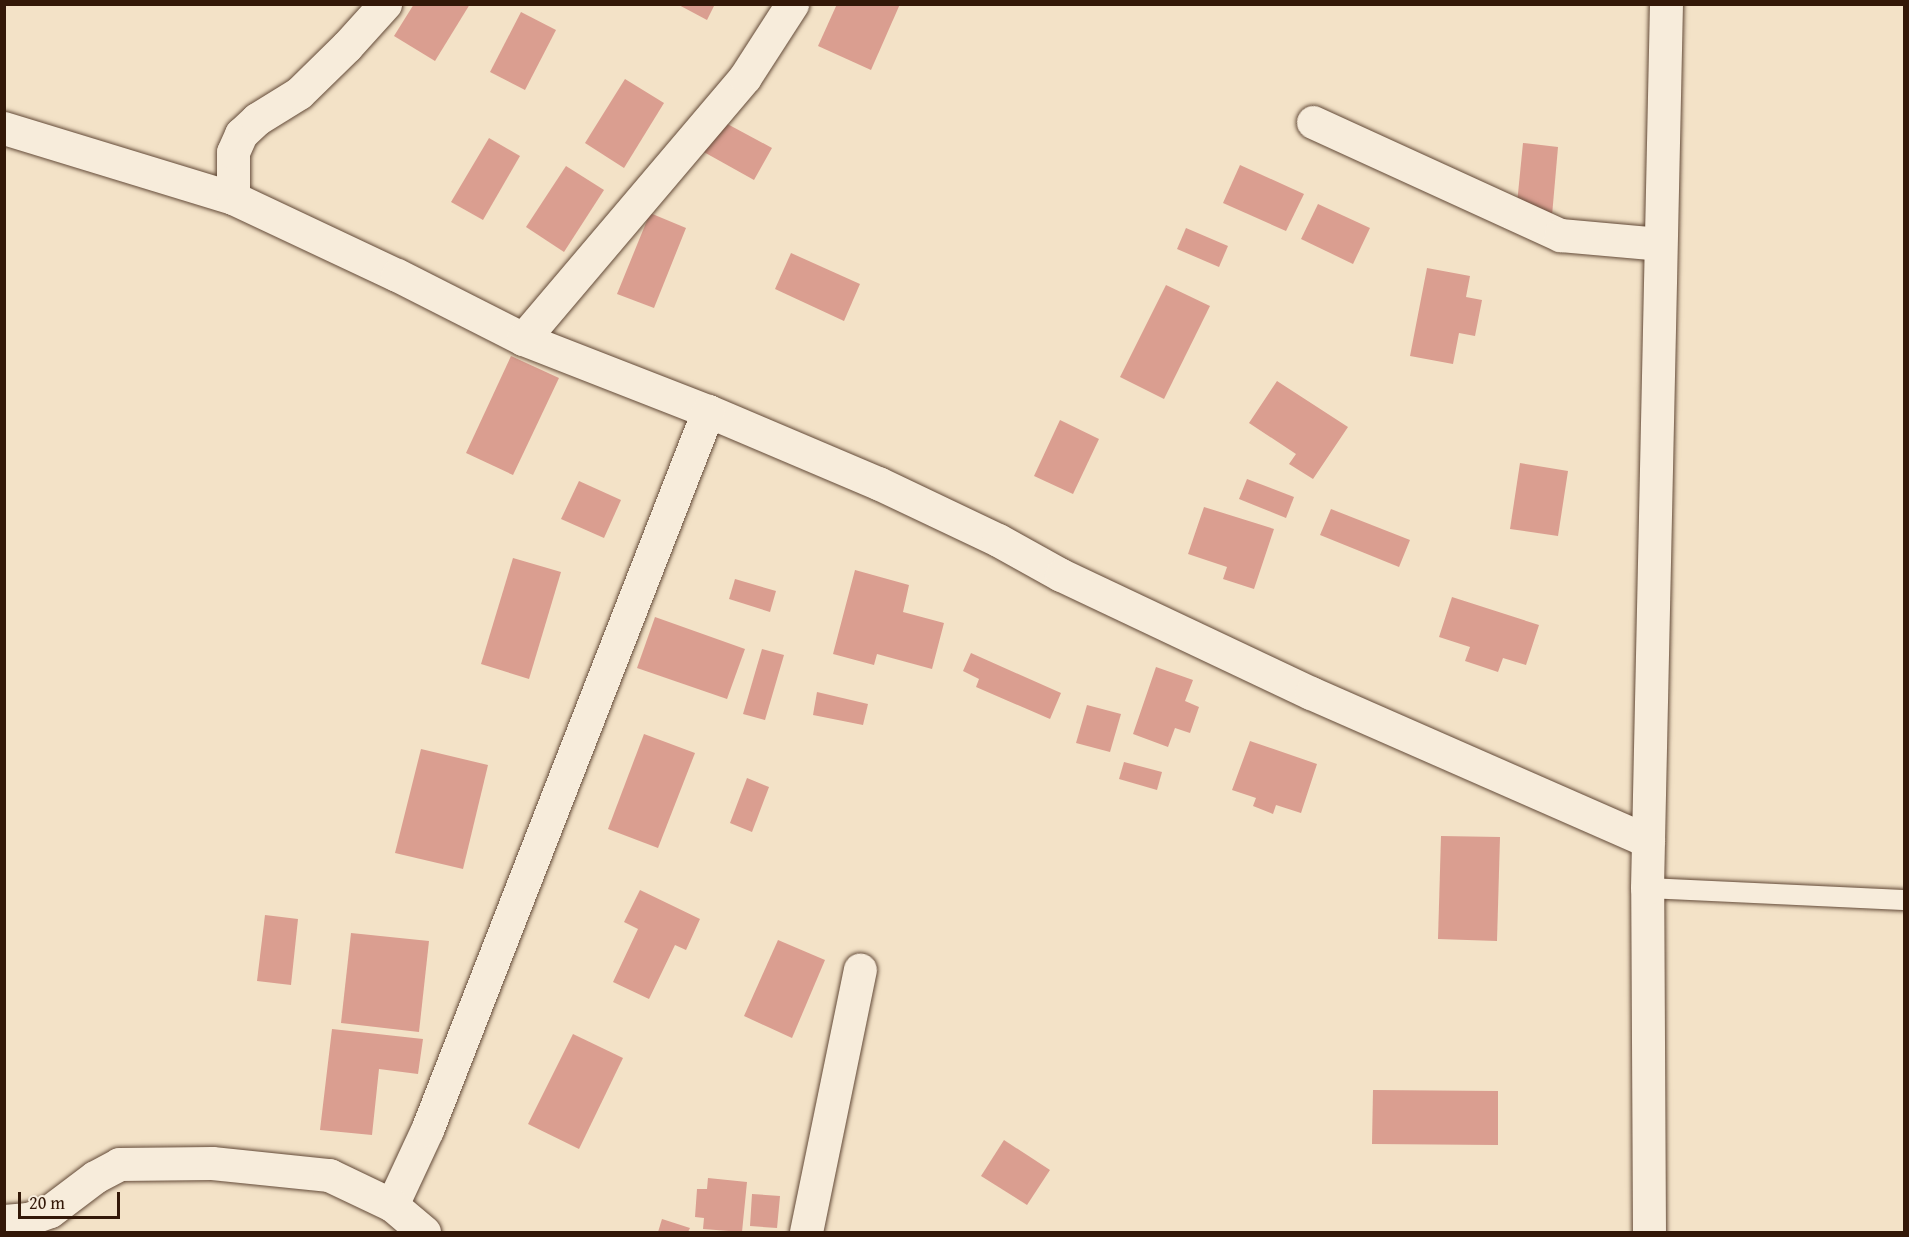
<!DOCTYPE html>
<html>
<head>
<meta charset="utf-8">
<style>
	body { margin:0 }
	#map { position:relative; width:1909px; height:1237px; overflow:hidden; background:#f3e2c7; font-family:"Gentium Book Plus",serif }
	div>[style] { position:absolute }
	.building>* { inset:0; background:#da9e90 }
	.roads { filter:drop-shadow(0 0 2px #634a38) drop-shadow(0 0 2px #634a38) }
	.service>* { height:20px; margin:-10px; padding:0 10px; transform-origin:10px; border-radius:10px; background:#f7ecdb }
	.minor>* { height:33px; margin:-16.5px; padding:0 16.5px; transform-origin:16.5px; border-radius:16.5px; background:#f7ecdb }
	span { translate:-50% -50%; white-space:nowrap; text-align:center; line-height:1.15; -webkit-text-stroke:6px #f7ecdb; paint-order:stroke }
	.frame { position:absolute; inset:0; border:6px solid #331808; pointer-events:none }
	.scale { position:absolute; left:18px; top:1192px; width:102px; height:27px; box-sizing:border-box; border:3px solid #331808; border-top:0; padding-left:8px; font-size:18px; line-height:21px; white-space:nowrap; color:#331808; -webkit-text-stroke:4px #f7ecdb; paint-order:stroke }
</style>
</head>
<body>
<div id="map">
	<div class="building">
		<i style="clip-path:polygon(414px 4px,470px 4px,435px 61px,394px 36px)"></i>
		<i style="clip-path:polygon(677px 4px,715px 4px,707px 20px)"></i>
		<i style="clip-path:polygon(837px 4px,900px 4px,871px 70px,818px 46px)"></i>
		<i style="clip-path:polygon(521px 12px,556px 30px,525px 90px,490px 72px)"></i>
		<i style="clip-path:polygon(625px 79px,664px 103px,624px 168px,585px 143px)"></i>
		<i style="clip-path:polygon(720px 120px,772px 148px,754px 180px,702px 151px)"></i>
		<i style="clip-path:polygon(489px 138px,520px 156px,483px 220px,451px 202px)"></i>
		<i style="clip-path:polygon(1523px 143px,1558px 147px,1551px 227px,1515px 224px)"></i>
		<i style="clip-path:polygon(1240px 165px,1304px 194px,1286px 231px,1223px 203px)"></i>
		<i style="clip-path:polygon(566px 166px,604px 190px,564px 252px,526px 227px)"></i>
		<i style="clip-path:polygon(1318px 204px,1370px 228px,1353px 264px,1301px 239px)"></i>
		<i style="clip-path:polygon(650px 213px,686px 228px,654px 308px,617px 294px)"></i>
		<i style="clip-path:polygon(1186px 228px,1228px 246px,1219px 267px,1177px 249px)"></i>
		<i style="clip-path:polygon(791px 253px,860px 284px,844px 321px,775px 289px)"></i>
		<i style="clip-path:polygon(1427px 268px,1470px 276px,1466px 297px,1482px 300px,1475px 336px,1459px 333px,1453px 364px,1410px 356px)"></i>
		<i style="clip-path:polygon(1166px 285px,1210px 306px,1164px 399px,1120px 377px)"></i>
		<i style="clip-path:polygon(511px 356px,559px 378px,513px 475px,466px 453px)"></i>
		<i style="clip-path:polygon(1277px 381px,1348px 427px,1313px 479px,1289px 464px,1296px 454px,1249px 423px)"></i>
		<i style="clip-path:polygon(1060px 420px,1099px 439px,1073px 494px,1034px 476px)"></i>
		<i style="clip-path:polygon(1520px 463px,1568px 471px,1558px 536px,1510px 529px)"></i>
		<i style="clip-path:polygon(1247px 479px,1294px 497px,1286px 518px,1239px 499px)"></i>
		<i style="clip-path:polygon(579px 481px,621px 500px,604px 538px,561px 519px)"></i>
		<i style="clip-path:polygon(1204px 507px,1274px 529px,1254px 589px,1223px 579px,1227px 567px,1188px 554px)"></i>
		<i style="clip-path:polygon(1331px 509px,1410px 540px,1399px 567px,1320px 535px)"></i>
		<i style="clip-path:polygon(513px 558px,561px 572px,529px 679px,481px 664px)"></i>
		<i style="clip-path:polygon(855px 570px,909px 585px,903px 612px,944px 623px,932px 669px,877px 654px,874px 665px,833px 654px)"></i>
		<i style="clip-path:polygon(735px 579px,776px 591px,770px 612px,729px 599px)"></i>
		<i style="clip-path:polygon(1452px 597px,1539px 625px,1526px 665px,1503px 658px,1498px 672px,1465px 661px,1470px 647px,1439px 637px)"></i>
		<i style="clip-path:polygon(655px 617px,745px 649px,727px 699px,637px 668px)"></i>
		<i style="clip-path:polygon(762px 649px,784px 655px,765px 720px,743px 714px)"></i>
		<i style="clip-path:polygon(971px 653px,1061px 693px,1050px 719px,976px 687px,979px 679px,963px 671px)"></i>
		<i style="clip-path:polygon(1156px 667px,1193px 680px,1185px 701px,1199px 707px,1190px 733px,1175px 728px,1168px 747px,1133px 734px)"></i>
		<i style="clip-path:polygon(817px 692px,868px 704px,863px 725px,813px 715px)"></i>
		<i style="clip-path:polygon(1087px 705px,1121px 714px,1110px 752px,1076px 743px)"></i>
		<i style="clip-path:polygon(644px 734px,695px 753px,658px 848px,608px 829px)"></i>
		<i style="clip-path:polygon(1250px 741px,1317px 764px,1301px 813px,1276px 805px,1273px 814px,1253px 806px,1256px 798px,1232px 790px)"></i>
		<i style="clip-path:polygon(421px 749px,488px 765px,463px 869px,395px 853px)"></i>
		<i style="clip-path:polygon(1124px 762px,1162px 772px,1157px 790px,1119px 779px)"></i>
		<i style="clip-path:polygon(747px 778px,769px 787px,752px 832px,730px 823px)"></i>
		<i style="clip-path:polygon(1441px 836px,1500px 837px,1497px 941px,1438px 939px)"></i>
		<i style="clip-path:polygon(640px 890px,700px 919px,686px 950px,675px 945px,649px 999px,613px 982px,638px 929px,624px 922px)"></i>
		<i style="clip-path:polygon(265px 915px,298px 919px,291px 985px,257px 981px)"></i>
		<i style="clip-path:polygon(351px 933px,429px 941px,419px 1032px,341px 1023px)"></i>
		<i style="clip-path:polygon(778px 940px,825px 960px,792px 1038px,744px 1016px)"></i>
		<i style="clip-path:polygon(332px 1029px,423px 1039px,418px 1074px,379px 1069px,372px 1135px,320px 1130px)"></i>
		<i style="clip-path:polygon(573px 1034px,623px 1058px,579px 1149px,528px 1124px)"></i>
		<i style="clip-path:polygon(1373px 1090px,1498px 1091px,1498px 1145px,1372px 1144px)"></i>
		<i style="clip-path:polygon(1004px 1140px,1050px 1170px,1027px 1205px,981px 1176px)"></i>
		<i style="clip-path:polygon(708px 1178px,747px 1182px,742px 1232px,703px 1229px,704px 1218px,695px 1217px,697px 1189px,707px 1189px)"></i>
		<i style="clip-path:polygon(752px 1194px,780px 1196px,777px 1228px,750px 1226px)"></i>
		<i style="clip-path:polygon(662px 1219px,690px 1228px,688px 1232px,658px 1232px)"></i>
	</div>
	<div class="roads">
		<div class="service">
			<i style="left:1647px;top:888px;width:257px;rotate:2.7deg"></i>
		</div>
		<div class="minor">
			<i style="left:1313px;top:122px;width:272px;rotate:24.6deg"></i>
			<i style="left:1560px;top:235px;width:100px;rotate:5.1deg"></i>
			<i style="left:4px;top:128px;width:239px;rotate:17deg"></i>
			<i style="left:233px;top:198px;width:181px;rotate:25.2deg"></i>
			<i style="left:397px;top:275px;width:141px;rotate:26.9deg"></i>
			<i style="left:523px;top:339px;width:199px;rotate:21.3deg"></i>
			<i style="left:708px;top:411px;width:185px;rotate:23deg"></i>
			<i style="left:878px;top:483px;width:133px;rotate:25.4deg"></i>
			<i style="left:998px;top:540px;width:72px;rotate:29.1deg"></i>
			<i style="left:1061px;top:575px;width:276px;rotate:25.3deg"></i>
			<i style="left:1311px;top:693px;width:368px;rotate:23.7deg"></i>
			<i style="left:233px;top:198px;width:46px;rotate:-90deg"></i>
			<i style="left:233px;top:152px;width:20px;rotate:-66deg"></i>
			<i style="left:241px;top:134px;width:22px;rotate:-43deg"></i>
			<i style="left:257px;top:119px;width:49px;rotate:-31.8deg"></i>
			<i style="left:299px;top:93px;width:67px;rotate:-44.4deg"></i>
			<i style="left:347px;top:46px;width:57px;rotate:-47.9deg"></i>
			<i style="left:523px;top:339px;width:343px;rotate:-49.7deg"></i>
			<i style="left:745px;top:77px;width:87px;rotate:-57.2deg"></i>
			<i style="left:392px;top:1205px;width:83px;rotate:-65deg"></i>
			<i style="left:427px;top:1130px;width:772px;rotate:-68.65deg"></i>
			<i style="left:4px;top:1221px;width:24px;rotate:-5deg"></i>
			<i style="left:28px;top:1219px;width:23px;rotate:-20deg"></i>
			<i style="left:50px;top:1211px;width:56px;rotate:-37.1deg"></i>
			<i style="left:95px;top:1177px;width:27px;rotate:-28deg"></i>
			<i style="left:119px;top:1164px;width:93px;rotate:-0.6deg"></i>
			<i style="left:212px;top:1163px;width:118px;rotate:5.9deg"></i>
			<i style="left:329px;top:1175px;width:70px;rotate:25.5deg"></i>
			<i style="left:392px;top:1205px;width:42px;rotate:40.2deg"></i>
			<i style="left:806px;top:1232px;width:268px;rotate:-78.4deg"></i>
			<i style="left:1649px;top:1232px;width:344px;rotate:-90.3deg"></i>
			<i style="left:1647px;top:888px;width:884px;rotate:-88.77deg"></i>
		</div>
	</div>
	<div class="frame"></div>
	<div class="scale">20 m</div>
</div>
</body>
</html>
